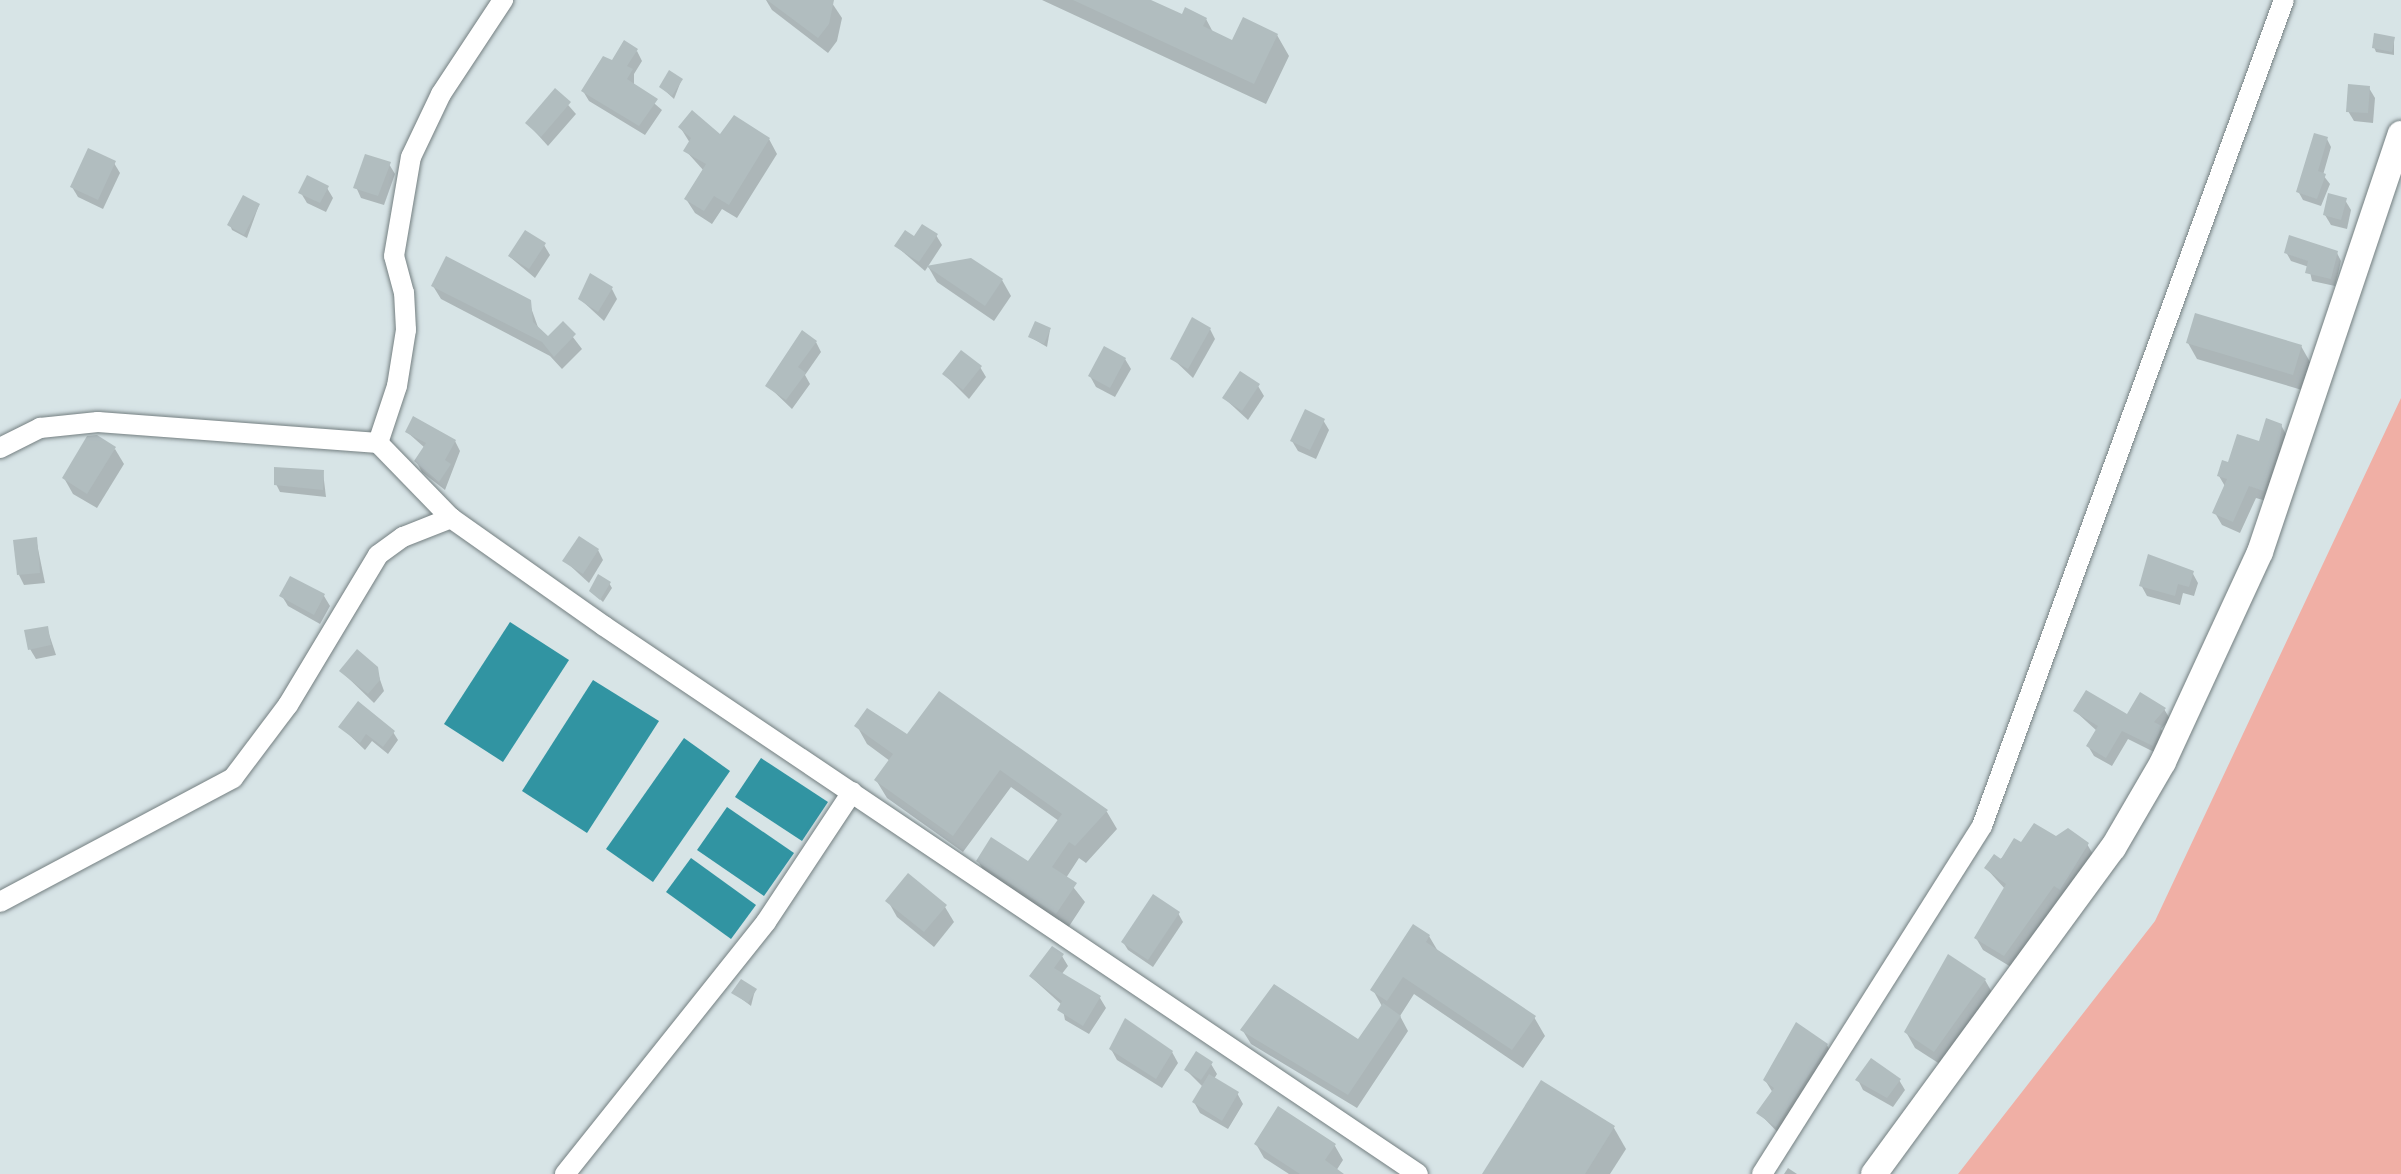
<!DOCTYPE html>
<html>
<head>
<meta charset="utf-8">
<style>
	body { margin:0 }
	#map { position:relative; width:2401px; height:1174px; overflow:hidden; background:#d7e4e6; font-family:"DejaVu Sans",sans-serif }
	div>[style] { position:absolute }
	.green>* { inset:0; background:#f0afa5 }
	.water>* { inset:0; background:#3194a2 }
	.shadow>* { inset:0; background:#0003 }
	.building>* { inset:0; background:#b1bdbf }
	.roads { filter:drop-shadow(0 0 2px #747f81) drop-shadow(0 0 2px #747f81) }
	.minor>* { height:20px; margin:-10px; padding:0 10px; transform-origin:10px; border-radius:10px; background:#fff }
	.major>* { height:26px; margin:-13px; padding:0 13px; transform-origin:13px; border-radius:13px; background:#fff }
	span { translate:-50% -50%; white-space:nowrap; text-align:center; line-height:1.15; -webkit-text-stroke:7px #d7e4e6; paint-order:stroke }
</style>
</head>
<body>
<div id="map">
	<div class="green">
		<i style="clip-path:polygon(2401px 398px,2401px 1174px,1958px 1174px,2155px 921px)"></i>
	</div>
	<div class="water">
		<i style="clip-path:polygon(510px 622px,569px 660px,503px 762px,444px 724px)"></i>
		<i style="clip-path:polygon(593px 680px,659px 721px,587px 833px,522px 791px)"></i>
		<i style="clip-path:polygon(684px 738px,730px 771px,653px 882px,606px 849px)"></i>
		<i style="clip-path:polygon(761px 758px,828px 802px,802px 841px,735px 797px)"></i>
		<i style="clip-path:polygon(727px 807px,794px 853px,764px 896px,697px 850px)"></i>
		<i style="clip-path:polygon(691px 858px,756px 905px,731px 939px,666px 892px)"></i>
	</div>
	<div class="shadow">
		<i style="clip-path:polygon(766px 0,830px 0,842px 18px,837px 41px,828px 53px,772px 10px)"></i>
		<i style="clip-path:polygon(1042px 0,1146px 0,1183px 17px,1206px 19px,1214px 34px,1233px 43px,1277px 35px,1289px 56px,1266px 104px)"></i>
		<i style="clip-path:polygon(2394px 38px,2394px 55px,2376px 52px,2374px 47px)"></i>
		<i style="clip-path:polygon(637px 51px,642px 61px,634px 74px,634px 86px,662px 110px,645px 135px,589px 101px,583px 91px,612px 62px)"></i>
		<i style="clip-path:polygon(681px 81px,674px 99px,661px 87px)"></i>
		<i style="clip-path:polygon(2369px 88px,2375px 98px,2373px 123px,2354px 121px,2348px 111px)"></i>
		<i style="clip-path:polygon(555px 90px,576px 114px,548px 146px,527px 123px)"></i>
		<i style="clip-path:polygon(680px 127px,721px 137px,769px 139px,777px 154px,737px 218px,722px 209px,712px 224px,695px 213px,686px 199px,704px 171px,686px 151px,690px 143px)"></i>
		<i style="clip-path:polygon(2327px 139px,2331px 147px,2323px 175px,2330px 184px,2321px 206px,2303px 200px,2298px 191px)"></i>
		<i style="clip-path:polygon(114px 163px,120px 173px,103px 209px,78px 197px,72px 187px)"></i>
		<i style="clip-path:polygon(389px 164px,395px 174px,384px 205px,361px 198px,356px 187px)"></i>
		<i style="clip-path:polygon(327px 188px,333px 198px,326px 212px,307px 203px,301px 193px)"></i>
		<i style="clip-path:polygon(2345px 200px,2351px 210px,2347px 229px,2331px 225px,2325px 215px)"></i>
		<i style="clip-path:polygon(259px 205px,247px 238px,232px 230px,230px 225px)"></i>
		<i style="clip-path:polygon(936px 235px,942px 245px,925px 271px,896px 246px)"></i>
		<i style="clip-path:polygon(544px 245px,550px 255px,535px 278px,510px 257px)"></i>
		<i style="clip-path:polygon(2286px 252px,2337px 253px,2341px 261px,2335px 286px,2312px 281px,2309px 267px,2291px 261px)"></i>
		<i style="clip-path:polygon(971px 260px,1002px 280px,1011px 296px,994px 321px,937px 282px,929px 268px)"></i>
		<i style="clip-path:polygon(433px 286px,529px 302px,539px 330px,548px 339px,563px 324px,582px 349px,562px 369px,550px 356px,441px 299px)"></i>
		<i style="clip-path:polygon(612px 289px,617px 299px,604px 321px,580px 299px)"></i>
		<i style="clip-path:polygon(1210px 329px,1215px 339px,1193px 378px,1173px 359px)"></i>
		<i style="clip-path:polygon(1050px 330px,1047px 347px,1030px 337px)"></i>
		<i style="clip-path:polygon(816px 342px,821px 352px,805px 375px,810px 384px,792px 409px,768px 386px)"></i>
		<i style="clip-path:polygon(2188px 343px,2301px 346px,2310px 362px,2302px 390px,2197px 359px)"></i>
		<i style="clip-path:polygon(1125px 359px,1131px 369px,1115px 397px,1096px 387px,1090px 376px)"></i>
		<i style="clip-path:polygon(980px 367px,986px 377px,969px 399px,944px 374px)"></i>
		<i style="clip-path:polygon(1258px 386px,1264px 396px,1248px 420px,1224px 398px)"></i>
		<i style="clip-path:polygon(1323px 420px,1329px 430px,1316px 459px,1298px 451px,1292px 441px)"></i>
		<i style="clip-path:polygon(2281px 425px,2288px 438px,2270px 502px,2256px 498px,2240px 533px,2222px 525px,2215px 513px,2226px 488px,2219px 476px)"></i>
		<i style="clip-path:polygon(407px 432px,455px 441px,460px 451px,445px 490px,422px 472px,416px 461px,425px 448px)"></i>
		<i style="clip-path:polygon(115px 449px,124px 464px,97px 508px,73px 494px,64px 478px)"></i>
		<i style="clip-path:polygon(323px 472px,326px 497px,280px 492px,276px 484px)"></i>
		<i style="clip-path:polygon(36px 539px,45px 583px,24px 585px,19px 575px)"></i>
		<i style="clip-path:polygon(598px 550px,603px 560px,589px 583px,565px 561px)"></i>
		<i style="clip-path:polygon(2192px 572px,2198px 583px,2194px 596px,2183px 593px,2180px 605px,2147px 596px,2141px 585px)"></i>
		<i style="clip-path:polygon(609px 583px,612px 588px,603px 602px,591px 591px)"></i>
		<i style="clip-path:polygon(282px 596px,324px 596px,330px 606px,320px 624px,288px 606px)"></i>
		<i style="clip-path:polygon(47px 628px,56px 655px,36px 659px,30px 649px)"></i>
		<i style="clip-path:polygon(376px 668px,384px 691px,374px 703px,341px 671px)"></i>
		<i style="clip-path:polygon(939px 694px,1107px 812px,1117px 829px,1086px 863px,1079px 858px,1066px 878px,1085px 902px,1066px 931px,988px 878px,978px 861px,1028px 864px,1059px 821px,1011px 787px,963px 852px,887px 798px,876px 780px,890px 761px,867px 744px,857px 726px,908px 736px)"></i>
		<i style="clip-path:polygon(2164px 709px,2170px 719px,2161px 729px,2166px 737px,2158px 754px,2128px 739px,2112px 766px,2094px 756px,2088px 746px,2097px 731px,2075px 711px,2128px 716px)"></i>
		<i style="clip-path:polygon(341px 727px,393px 732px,398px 740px,388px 754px,372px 741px,365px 750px)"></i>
		<i style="clip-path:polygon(2087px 844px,2094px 856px,2067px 900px,2061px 896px,2011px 967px,1983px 950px,1976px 938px,2005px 889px,1986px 868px,2022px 845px)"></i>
		<i style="clip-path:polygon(888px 901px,945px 907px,954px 922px,934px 947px,897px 917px)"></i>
		<i style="clip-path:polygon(1178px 913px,1183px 922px,1153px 967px,1128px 950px,1123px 942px)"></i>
		<i style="clip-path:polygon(1429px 936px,1439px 953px,1534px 1017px,1545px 1036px,1523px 1068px,1414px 994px,1400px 1016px,1408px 1031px,1357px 1108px,1251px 1044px,1243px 1031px,1359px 1042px,1383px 1008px,1373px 990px)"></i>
		<i style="clip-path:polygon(1062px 956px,1068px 966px,1061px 975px,1100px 998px,1106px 1008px,1089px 1034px,1065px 1020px,1062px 1005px,1031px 977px)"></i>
		<i style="clip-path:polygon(1985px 980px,1994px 996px,1943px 1066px,1915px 1048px,1906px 1032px)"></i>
		<i style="clip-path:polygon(755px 990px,751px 1006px,734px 993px)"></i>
		<i style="clip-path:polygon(1797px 1025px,1827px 1045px,1834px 1059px,1784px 1139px,1759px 1113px,1773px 1093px,1765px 1080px)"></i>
		<i style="clip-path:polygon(1111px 1049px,1172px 1052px,1178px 1063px,1162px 1088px,1117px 1060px)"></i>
		<i style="clip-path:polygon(1211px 1064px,1217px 1074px,1214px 1079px,1237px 1093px,1243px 1104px,1228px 1129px,1200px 1113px,1194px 1102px,1203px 1087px,1186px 1070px)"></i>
		<i style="clip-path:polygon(1858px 1080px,1899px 1080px,1905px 1090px,1893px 1107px,1863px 1090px)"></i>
		<i style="clip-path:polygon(1542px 1083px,1614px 1128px,1626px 1149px,1610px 1174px,1484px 1174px)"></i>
		<i style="clip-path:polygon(1256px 1144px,1335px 1146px,1343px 1160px,1336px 1171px,1341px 1174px,1289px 1174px,1264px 1158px)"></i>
		<i style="clip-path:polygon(1788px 1168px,1797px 1174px,1784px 1174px)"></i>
	</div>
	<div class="building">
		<i style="clip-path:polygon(767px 0,834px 0,829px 24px,818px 38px)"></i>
		<i style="clip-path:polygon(1073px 0,1151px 0,1182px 14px,1185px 7px,1207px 18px,1203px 26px,1232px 40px,1243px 17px,1278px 34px,1254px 84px)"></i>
		<i style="clip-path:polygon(2374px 33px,2395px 37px,2392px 52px,2372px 48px)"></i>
		<i style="clip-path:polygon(624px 40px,638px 49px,627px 66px,633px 69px,627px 79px,658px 99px,639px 126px,581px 91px,603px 56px,612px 60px)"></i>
		<i style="clip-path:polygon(669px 70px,683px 79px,672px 96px,659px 87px)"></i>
		<i style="clip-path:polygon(2348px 84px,2370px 86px,2368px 113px,2346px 112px)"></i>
		<i style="clip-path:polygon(555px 88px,571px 102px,541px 137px,525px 123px)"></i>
		<i style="clip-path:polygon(692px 110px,720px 134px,734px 115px,770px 138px,729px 205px,714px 196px,704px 211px,684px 199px,706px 164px,683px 151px,691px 138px,678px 127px)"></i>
		<i style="clip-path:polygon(2314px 133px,2328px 137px,2318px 171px,2326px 174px,2317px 199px,2296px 192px)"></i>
		<i style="clip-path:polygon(88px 148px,116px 161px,98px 200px,70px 187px)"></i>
		<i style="clip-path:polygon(365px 154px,391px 162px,378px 196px,353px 188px)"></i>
		<i style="clip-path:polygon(307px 175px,329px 186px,320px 203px,298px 193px)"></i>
		<i style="clip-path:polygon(2328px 193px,2347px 198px,2341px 220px,2323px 215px)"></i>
		<i style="clip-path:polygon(243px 195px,260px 204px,244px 235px,227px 225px)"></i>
		<i style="clip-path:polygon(922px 224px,938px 234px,919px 262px,894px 246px,905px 230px,914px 236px)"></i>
		<i style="clip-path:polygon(525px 230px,546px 243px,529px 269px,508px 256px)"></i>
		<i style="clip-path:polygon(2289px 235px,2338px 251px,2331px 279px,2305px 273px,2308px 261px,2284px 253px)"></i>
		<i style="clip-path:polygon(446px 256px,531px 300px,533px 322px,548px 336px,563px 321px,576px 334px,554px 357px,542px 342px,431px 286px)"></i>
		<i style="clip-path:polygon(971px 258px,1003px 279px,985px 306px,926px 266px)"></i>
		<i style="clip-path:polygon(590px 273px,613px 287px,598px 312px,578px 299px)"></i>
		<i style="clip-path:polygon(2195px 313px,2302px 345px,2293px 375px,2186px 343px)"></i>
		<i style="clip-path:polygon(1192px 317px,1211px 328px,1188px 369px,1170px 359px)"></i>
		<i style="clip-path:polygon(1035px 321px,1051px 328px,1044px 344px,1028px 337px)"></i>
		<i style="clip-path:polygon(802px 330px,817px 341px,798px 367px,806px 373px,786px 400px,765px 386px)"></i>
		<i style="clip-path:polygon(1104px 346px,1126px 358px,1110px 388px,1088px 376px)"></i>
		<i style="clip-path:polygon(961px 350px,982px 366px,963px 390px,942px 374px)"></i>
		<i style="clip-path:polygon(1240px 371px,1260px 384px,1242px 411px,1222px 398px)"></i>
		<i style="clip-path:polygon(1305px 409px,1325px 419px,1310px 450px,1290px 441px)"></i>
		<i style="clip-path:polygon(413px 416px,456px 440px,445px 460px,451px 464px,439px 482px,414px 461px,426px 443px,405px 432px)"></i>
		<i style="clip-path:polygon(2266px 418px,2282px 424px,2279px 446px,2264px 491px,2249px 486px,2233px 522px,2212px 513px,2227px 479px,2217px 476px,2222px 460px,2228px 462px,2237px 434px,2259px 441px)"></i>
		<i style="clip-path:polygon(97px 435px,116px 447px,87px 494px,62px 478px,87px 436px)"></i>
		<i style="clip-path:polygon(274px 467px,324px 470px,323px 490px,274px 485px)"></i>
		<i style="clip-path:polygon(579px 536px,599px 549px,583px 574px,562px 561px)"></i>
		<i style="clip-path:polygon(37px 537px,40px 573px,17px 575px,13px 540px)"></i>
		<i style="clip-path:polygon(2148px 554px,2194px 571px,2189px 587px,2178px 584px,2175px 596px,2139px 586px)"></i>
		<i style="clip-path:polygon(598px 574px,611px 582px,600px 600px,589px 591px)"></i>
		<i style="clip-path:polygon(290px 576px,325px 594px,314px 615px,279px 596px)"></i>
		<i style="clip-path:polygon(48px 626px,51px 645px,28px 650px,24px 630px)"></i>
		<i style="clip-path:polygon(357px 649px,378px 667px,380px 680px,368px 694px,339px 671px)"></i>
		<i style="clip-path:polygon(2086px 690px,2127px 714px,2140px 692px,2166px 708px,2154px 722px,2162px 726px,2153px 746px,2122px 731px,2106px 758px,2086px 746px,2098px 726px,2073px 711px)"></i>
		<i style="clip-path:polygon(939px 691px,1108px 810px,1075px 846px,1069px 842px,1052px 867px,1077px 883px,1056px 914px,976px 861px,991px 837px,1028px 861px,1062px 814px,1000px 770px,953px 836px,874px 780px,893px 754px,854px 726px,867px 708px,907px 734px)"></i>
		<i style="clip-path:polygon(358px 701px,395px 731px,383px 747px,366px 734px,360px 743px,338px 727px)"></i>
		<i style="clip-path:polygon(2034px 823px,2056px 836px,2068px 828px,2089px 843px,2060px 890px,2054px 886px,2004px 956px,1974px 938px,2006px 884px,1984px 868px,1994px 854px,2001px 859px,2014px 838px,2021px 842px)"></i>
		<i style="clip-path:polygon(908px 873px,947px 905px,924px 932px,885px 901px)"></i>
		<i style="clip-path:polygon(1153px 894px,1180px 912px,1148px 960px,1121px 942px)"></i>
		<i style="clip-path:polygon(1413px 924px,1430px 935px,1426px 942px,1536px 1016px,1512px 1050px,1403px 977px,1387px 1001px,1370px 990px)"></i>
		<i style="clip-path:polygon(1052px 946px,1064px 954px,1054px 968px,1101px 996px,1083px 1026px,1057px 1010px,1062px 1001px,1029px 976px)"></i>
		<i style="clip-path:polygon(1948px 954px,1986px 979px,1934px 1052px,1904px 1032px)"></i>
		<i style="clip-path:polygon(741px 979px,757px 989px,748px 1003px,731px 993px)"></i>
		<i style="clip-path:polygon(1274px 984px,1358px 1039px,1383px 1003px,1401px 1016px,1348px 1095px,1240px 1030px)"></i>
		<i style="clip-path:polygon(1125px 1018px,1173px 1051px,1156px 1079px,1109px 1049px)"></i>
		<i style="clip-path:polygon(1796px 1022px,1828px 1044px,1776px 1127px,1756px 1113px,1774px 1088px,1763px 1080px)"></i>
		<i style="clip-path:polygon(1196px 1051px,1213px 1062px,1201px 1080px,1184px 1070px)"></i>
		<i style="clip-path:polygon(1871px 1058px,1901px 1079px,1887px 1098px,1855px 1080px)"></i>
		<i style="clip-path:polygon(1209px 1074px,1239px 1092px,1222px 1121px,1192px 1102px)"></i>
		<i style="clip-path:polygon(1541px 1080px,1615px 1126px,1585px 1174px,1482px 1174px)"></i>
		<i style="clip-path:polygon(1278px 1106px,1336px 1144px,1325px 1160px,1344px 1174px,1300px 1174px,1254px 1144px)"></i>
	</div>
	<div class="roads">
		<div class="minor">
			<i style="left:378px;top:443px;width:60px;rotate:-71.6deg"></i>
			<i style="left:397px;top:386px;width:57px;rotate:-80.9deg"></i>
			<i style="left:406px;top:330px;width:37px;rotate:-93deg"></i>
			<i style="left:404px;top:293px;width:38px;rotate:-105deg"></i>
			<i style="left:394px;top:256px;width:100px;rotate:-80.3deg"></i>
			<i style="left:411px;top:157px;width:70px;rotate:-64.5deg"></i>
			<i style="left:441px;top:94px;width:113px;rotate:-56.6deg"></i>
			<i style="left:0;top:448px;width:45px;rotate:-26.6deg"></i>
			<i style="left:40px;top:428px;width:58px;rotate:-5.9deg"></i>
			<i style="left:98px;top:422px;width:281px;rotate:4.3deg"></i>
			<i style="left:378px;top:443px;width:105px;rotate:45.8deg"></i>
			<i style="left:451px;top:518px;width:187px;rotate:35.2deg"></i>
			<i style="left:604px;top:626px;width:981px;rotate:33.95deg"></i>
			<i style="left:0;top:902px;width:264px;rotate:-28deg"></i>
			<i style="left:233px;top:778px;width:91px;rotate:-53deg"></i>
			<i style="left:288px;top:705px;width:175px;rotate:-59deg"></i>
			<i style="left:378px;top:555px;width:31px;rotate:-36deg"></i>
			<i style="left:403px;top:537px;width:52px;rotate:-21.6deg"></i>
			<i style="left:565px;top:1174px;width:322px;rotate:-51.4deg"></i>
			<i style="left:766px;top:922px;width:156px;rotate:-56.5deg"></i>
			<i style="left:1762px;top:1174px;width:412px;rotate:-57.7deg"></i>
			<i style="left:1982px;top:826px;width:879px;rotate:-69.92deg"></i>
		</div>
		<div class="major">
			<i style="left:1874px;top:1174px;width:404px;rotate:-53.8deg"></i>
			<i style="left:2113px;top:848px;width:99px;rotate:-59.8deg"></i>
			<i style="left:2163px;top:762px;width:231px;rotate:-65.2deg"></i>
			<i style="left:2260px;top:552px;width:441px;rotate:-71.4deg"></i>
		</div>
	</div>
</div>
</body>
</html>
